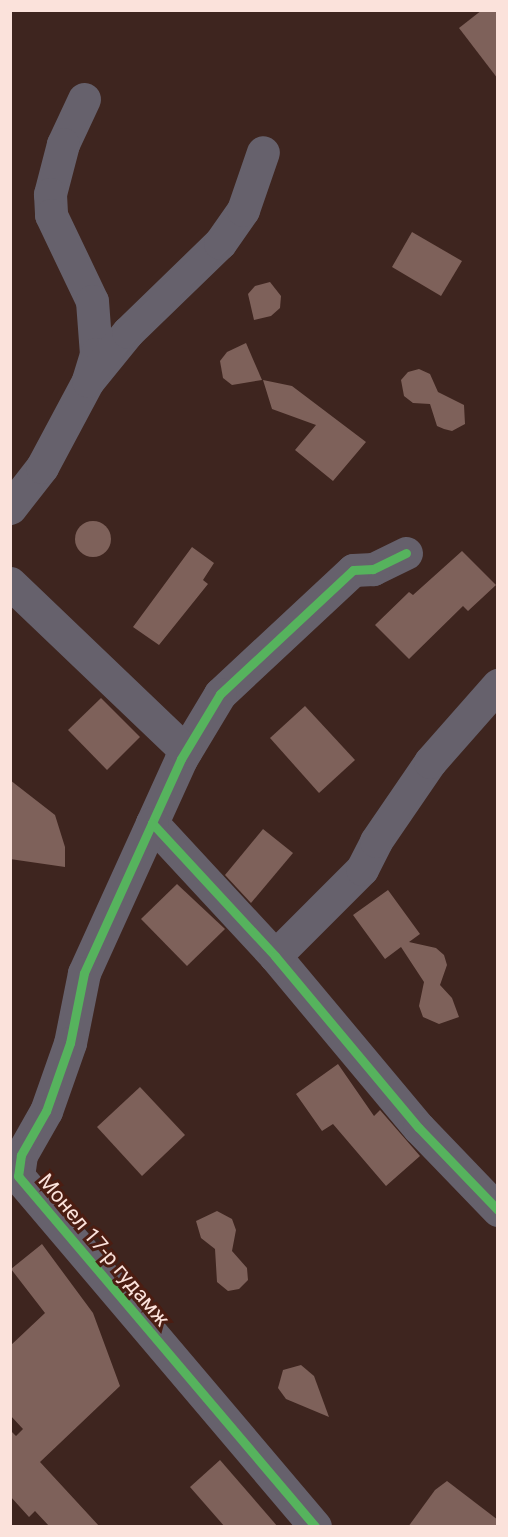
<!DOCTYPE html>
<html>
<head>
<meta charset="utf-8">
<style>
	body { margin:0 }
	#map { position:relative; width:508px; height:1537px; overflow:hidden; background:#3e251f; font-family:Roboto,sans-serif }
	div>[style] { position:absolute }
	.building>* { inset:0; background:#7e615a }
	.round { border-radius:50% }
	.minor>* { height:33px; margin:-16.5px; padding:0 16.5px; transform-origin:16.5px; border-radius:16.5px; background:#66616c }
	.cycleway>* { height:9px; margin:-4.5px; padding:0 4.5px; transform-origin:4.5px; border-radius:4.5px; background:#56b35d }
	span { translate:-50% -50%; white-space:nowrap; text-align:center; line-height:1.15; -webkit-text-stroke:6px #4b1d12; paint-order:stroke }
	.street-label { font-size:21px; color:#fbe2db }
	.frame { position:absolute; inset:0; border:12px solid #fbe2db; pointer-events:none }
</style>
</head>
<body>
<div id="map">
	<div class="building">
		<i style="clip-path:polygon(482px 10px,498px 10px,498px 79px,459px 28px)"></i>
		<i style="clip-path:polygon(412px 232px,462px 261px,441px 296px,392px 267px)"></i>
		<i style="clip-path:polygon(270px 282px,281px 296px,280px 308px,271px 316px,254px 320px,248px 294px,255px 286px)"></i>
		<i style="clip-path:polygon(246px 343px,262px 380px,232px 385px,223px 378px,220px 361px,227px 352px)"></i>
		<i style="clip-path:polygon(419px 369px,430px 374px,438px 392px,464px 405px,465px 424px,452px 431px,444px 429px,437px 426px,430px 404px,413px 403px,404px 396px,401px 380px,408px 372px)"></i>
		<i style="clip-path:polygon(263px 380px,292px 386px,366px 442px,333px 481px,295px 450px,316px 425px,272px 409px)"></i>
		<i class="round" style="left:75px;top:521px;width:36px;height:36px"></i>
		<i style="clip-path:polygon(192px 547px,214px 563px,203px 580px,208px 584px,159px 645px,133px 627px)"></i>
		<i style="clip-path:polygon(462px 551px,496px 585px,468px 611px,463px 606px,409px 659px,375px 625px,409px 592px,413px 595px)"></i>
		<i style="clip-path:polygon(101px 698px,140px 737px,107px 770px,68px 730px)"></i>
		<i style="clip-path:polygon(305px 706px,355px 760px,319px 793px,270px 738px)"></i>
		<i style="clip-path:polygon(10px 780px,55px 815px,65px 847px,65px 867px,10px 859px)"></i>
		<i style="clip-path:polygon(263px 829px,293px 853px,251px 903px,225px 875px)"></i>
		<i style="clip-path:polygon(177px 884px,225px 929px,187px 966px,141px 919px)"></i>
		<i style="clip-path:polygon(388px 890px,420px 934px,409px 942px,436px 948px,444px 955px,447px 965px,440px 985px,452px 998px,459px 1017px,439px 1024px,423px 1017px,419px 1006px,424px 982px,401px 947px,385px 959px,353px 915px)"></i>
		<i style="clip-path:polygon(338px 1064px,374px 1116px,380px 1110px,420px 1156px,386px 1186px,333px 1124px,322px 1131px,296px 1094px)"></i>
		<i style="clip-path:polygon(140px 1087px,185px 1135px,142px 1176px,97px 1127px)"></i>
		<i style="clip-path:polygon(217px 1211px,232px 1219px,236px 1230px,232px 1251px,247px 1268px,248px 1280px,239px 1289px,228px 1291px,217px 1282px,215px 1249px,201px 1238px,196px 1221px)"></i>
		<i style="clip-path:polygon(42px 1244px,93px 1313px,120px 1386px,40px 1462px,100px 1527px,50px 1527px,35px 1511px,29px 1517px,10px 1496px,10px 1430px,16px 1436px,23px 1429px,10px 1415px,10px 1346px,45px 1313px,11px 1269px)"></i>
		<i style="clip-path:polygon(301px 1365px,314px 1376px,329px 1417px,286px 1399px,278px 1388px,283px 1370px)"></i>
		<i style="clip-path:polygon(220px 1460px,278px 1527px,225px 1527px,190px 1487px)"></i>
		<i style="clip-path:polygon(447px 1481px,498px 1520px,498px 1527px,408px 1527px,435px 1490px)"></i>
	</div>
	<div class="minor">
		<i style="left:84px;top:99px;width:50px;rotate:115deg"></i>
		<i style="left:63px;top:144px;width:52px;rotate:104.6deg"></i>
		<i style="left:50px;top:194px;width:21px;rotate:87deg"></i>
		<i style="left:51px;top:215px;width:95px;rotate:64.5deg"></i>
		<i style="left:92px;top:301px;width:53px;rotate:85.7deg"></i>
		<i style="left:96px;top:354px;width:27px;rotate:107deg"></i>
		<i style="left:10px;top:508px;width:52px;rotate:-52deg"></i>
		<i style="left:42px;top:467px;width:98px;rotate:-61.9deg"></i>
		<i style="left:88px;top:381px;width:63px;rotate:-50.8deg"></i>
		<i style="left:128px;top:332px;width:128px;rotate:-44.1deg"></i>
		<i style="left:220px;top:243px;width:40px;rotate:-55.1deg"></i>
		<i style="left:243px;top:210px;width:61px;rotate:-71deg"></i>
		<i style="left:406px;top:553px;width:37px;rotate:154deg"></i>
		<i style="left:373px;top:569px;width:20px;rotate:177deg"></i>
		<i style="left:353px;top:570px;width:182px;rotate:137deg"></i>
		<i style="left:220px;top:694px;width:76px;rotate:121deg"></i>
		<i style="left:181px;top:759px;width:70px;rotate:114.4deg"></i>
		<i style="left:152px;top:823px;width:181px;rotate:47.2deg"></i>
		<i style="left:275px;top:956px;width:224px;rotate:50.1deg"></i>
		<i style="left:419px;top:1128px;width:114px;rotate:46.1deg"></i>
		<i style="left:10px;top:583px;width:243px;rotate:43.7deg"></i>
		<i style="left:152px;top:823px;width:165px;rotate:114.4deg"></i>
		<i style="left:84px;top:973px;width:71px;rotate:101.3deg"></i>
		<i style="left:70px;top:1043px;width:72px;rotate:109.4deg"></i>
		<i style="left:46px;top:1111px;width:51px;rotate:119.6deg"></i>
		<i style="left:21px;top:1155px;width:21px;rotate:98deg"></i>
		<i style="left:18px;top:1176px;width:459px;rotate:49.7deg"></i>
		<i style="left:275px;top:956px;width:123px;rotate:-45deg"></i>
		<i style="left:362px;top:869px;width:31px;rotate:-63deg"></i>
		<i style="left:376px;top:841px;width:96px;rotate:-55.6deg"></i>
		<i style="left:430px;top:762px;width:103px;rotate:-48.6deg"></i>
	</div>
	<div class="cycleway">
		<i style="left:406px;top:553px;width:37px;rotate:154deg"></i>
		<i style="left:373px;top:569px;width:20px;rotate:177deg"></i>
		<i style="left:353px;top:570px;width:182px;rotate:137deg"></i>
		<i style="left:220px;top:694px;width:76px;rotate:121deg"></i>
		<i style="left:181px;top:759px;width:70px;rotate:114.4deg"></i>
		<i style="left:152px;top:823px;width:181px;rotate:47.2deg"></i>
		<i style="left:275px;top:956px;width:224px;rotate:50.1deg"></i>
		<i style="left:419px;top:1128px;width:114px;rotate:46.1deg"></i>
		<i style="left:152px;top:823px;width:165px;rotate:114.4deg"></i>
		<i style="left:84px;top:973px;width:71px;rotate:101.3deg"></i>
		<i style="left:70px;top:1043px;width:72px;rotate:109.4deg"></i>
		<i style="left:46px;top:1111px;width:51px;rotate:119.6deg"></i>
		<i style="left:21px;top:1155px;width:21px;rotate:98deg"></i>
		<i style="left:18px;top:1176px;width:459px;rotate:49.7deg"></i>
	</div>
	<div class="street-label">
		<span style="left:104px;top:1250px;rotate:50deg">Монел 17-р гудамж</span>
	</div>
	<div class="frame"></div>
</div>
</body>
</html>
